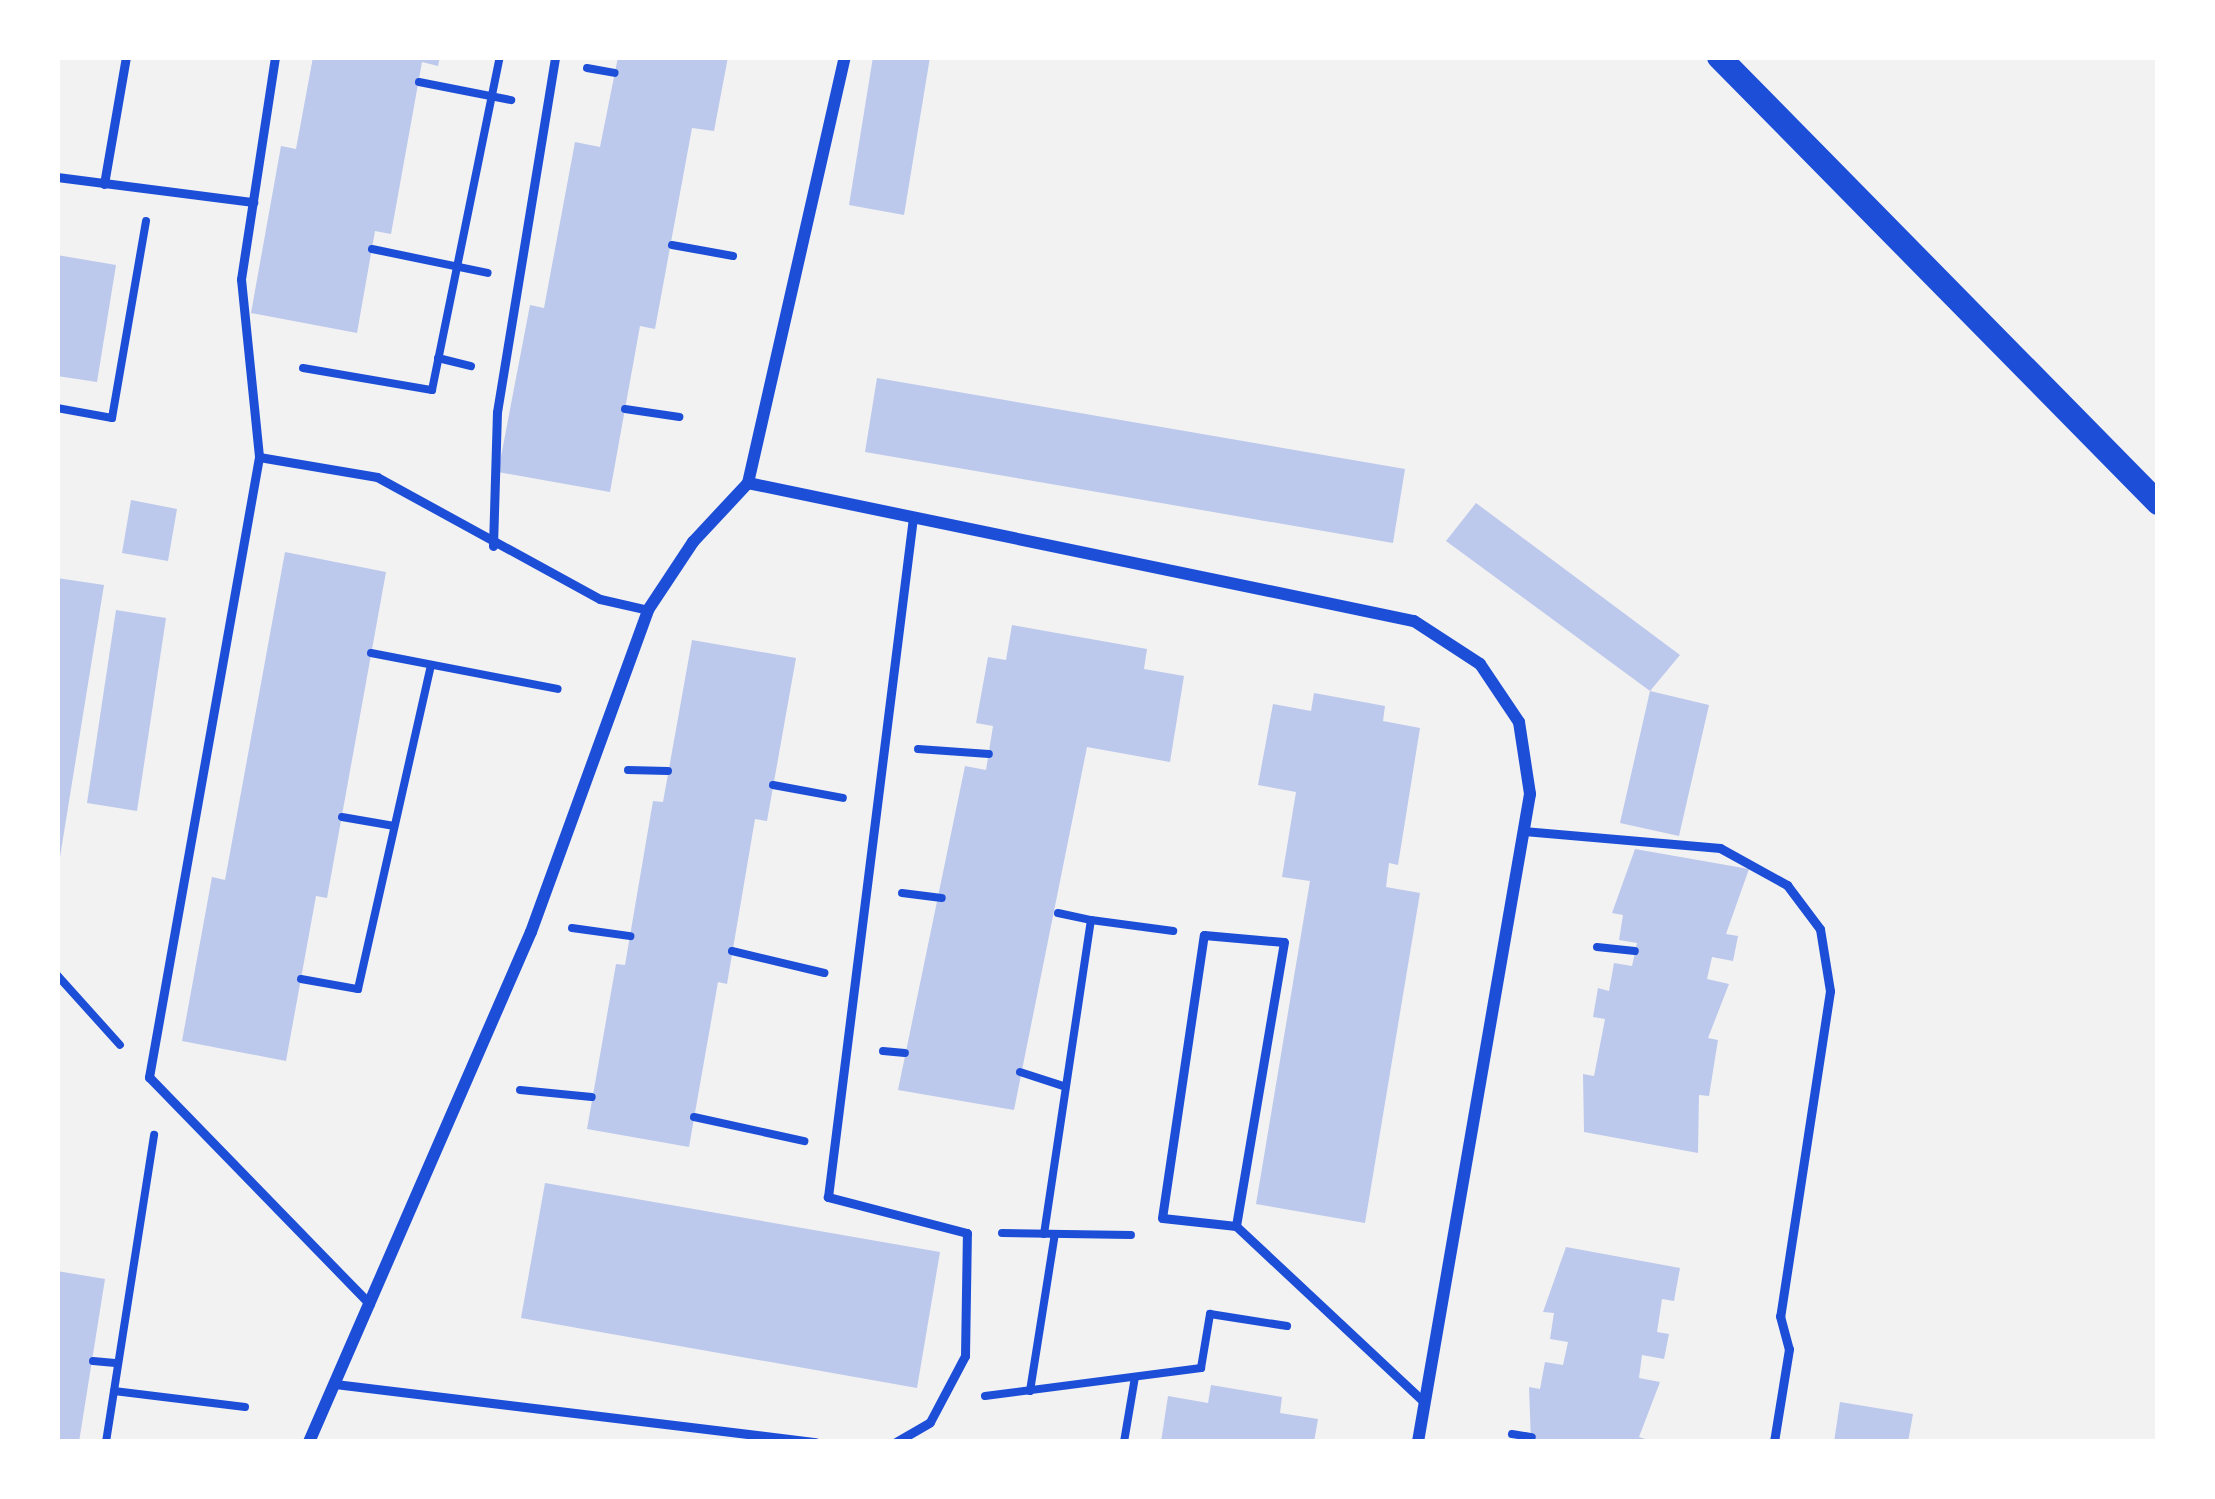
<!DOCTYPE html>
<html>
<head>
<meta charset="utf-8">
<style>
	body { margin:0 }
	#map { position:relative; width:2215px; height:1499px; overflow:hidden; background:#f2f2f2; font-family:"Public Sans",sans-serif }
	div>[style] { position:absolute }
	.building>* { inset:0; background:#bdc9ec }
	.path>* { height:8px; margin:-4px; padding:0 4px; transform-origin:4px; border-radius:4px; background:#1d4ed8 }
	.service>* { height:9px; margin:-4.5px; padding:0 4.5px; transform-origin:4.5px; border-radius:4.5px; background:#1d4ed8 }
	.minor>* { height:12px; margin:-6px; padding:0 6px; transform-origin:6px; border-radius:6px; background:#1d4ed8 }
	.secondary>* { height:24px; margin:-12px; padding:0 12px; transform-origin:12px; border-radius:12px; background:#1d4ed8 }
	span { translate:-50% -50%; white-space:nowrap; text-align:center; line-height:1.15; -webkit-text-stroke:12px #fff; paint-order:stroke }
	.frame { position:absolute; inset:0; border:60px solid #fff; pointer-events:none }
</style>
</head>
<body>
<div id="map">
	<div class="building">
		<i style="clip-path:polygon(313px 57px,440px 57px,438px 66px,422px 62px,391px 234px,375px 231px,357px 333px,251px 313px,281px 146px,296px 149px)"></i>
		<i style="clip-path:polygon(618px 57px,728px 57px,714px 131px,692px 128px,655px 329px,640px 326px,610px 492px,498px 472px,530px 305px,544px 308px,575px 142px,600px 147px)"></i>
		<i style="clip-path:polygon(873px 57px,930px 57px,904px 215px,849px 205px)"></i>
		<i style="clip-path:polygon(57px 255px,116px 265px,97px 382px,57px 376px)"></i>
		<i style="clip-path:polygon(877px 378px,1405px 469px,1393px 543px,865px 452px)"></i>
		<i style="clip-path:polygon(131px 500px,177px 509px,168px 561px,122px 553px)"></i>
		<i style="clip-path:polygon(1476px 503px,1680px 655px,1650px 691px,1446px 541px)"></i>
		<i style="clip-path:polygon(285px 552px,386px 572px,327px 898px,316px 896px,286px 1061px,182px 1041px,212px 877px,225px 880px)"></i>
		<i style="clip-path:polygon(57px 578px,104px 585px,60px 857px,57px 856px)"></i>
		<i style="clip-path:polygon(116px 610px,166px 618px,137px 811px,87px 803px)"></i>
		<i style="clip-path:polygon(1012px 625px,1147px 649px,1144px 669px,1184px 676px,1170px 762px,1087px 747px,1014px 1110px,898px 1090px,965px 766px,986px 770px,993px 726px,976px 723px,988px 657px,1006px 660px)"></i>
		<i style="clip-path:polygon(692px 640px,796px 658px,767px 821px,755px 819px,727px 984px,718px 982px,689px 1147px,587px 1129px,616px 964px,625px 965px,653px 801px,663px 802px)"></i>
		<i style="clip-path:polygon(1650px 691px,1709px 705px,1679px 836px,1620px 823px)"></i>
		<i style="clip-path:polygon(1314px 693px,1385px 706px,1383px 721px,1420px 728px,1398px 865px,1389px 863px,1386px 887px,1420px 893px,1365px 1223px,1256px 1204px,1310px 881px,1282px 877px,1296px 792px,1258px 785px,1273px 704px,1311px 711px)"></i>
		<i style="clip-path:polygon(1635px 849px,1749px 869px,1726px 934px,1738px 936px,1733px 961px,1712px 957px,1707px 979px,1729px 984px,1708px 1038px,1718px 1040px,1709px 1096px,1699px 1095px,1698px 1153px,1584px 1132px,1583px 1074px,1594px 1076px,1605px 1019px,1593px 1017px,1598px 988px,1609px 991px,1614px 963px,1632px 966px,1637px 943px,1619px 940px,1623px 915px,1612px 913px)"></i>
		<i style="clip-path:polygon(545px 1183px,940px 1252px,917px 1388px,521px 1318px)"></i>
		<i style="clip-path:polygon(1566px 1247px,1680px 1268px,1674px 1301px,1662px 1299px,1657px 1332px,1669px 1334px,1664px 1359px,1642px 1355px,1639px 1378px,1660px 1382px,1639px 1437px,1655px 1442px,1531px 1442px,1529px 1387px,1540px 1389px,1545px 1362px,1563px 1365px,1568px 1342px,1550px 1339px,1554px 1313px,1543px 1312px)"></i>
		<i style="clip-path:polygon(57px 1271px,105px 1279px,79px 1442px,57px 1442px)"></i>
		<i style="clip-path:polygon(1211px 1385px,1282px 1397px,1280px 1413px,1318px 1419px,1314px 1442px,1161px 1442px,1168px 1396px,1208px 1403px)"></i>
		<i style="clip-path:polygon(1840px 1402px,1913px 1414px,1908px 1442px,1834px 1442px)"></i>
	</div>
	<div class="path">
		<i style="left:587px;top:68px;width:28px;rotate:10deg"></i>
		<i style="left:419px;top:82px;width:94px;rotate:11.1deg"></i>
		<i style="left:672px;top:245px;width:62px;rotate:10.2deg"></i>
		<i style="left:372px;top:249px;width:118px;rotate:11.7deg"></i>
		<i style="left:438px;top:358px;width:34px;rotate:14deg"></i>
		<i style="left:303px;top:368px;width:131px;rotate:9.7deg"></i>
		<i style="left:432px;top:390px;width:340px;rotate:-78.5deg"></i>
		<i style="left:57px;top:408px;width:56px;rotate:10.3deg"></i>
		<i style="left:112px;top:418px;width:200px;rotate:-80.2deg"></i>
		<i style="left:625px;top:409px;width:55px;rotate:8.4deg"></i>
		<i style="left:371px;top:653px;width:190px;rotate:10.9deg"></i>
		<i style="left:918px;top:749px;width:71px;rotate:4deg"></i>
		<i style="left:628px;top:770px;width:40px;rotate:1.4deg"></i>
		<i style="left:773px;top:785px;width:71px;rotate:10.5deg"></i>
		<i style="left:342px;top:817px;width:53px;rotate:9.8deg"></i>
		<i style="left:902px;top:893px;width:40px;rotate:7.1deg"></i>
		<i style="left:1058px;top:913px;width:34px;rotate:12deg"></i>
		<i style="left:572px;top:928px;width:59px;rotate:7.9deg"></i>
		<i style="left:1597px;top:947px;width:38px;rotate:6deg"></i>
		<i style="left:732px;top:951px;width:95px;rotate:13.4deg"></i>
		<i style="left:57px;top:975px;width:94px;rotate:48deg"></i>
		<i style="left:301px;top:979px;width:58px;rotate:10deg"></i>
		<i style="left:358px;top:989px;width:332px;rotate:-77.3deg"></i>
		<i style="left:883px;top:1051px;width:22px;rotate:5deg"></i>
		<i style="left:1020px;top:1072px;width:45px;rotate:18deg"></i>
		<i style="left:520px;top:1090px;width:72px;rotate:5.6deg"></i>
		<i style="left:694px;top:1117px;width:113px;rotate:12.3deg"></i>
		<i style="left:1002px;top:1233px;width:129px;rotate:0.9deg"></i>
		<i style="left:1044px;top:1234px;width:317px;rotate:-81.5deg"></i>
		<i style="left:1091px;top:920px;width:83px;rotate:7.6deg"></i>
		<i style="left:93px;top:1361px;width:25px;rotate:5deg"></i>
		<i style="left:114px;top:1391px;width:132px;rotate:7deg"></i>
		<i style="left:1030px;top:1391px;width:159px;rotate:-81deg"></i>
		<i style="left:985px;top:1396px;width:218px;rotate:-7.4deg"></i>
		<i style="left:1201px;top:1368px;width:55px;rotate:-80.5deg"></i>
		<i style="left:1210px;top:1314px;width:78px;rotate:8.9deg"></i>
		<i style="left:1512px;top:1434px;width:20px;rotate:9deg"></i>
		<i style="left:106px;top:1442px;width:311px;rotate:-81.1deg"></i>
		<i style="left:1124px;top:1442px;width:66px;rotate:-80.4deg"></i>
	</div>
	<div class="service">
		<i style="left:275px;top:57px;width:225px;rotate:98.7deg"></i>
		<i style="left:241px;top:279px;width:179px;rotate:84.2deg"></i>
		<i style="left:259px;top:457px;width:630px;rotate:100.06deg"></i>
		<i style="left:149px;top:1077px;width:317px;rotate:45.8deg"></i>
		<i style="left:57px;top:177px;width:198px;rotate:7.3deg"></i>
		<i style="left:104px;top:184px;width:129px;rotate:-80.2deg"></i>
		<i style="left:259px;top:457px;width:120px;rotate:9.6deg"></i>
		<i style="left:377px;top:477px;width:254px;rotate:28.7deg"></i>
		<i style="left:600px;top:599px;width:49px;rotate:12.9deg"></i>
		<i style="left:493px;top:546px;width:134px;rotate:-88.3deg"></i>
		<i style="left:497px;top:412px;width:360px;rotate:-80.7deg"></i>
		<i style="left:1523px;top:831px;width:198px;rotate:4.9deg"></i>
		<i style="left:1720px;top:848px;width:77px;rotate:28.9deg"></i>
		<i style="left:1787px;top:885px;width:55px;rotate:53.1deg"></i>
		<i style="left:1820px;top:929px;width:63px;rotate:80.8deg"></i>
		<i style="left:1830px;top:991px;width:329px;rotate:98.7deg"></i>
		<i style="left:1780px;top:1316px;width:34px;rotate:75deg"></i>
		<i style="left:1789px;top:1349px;width:94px;rotate:99.2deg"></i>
		<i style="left:1236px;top:1226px;width:74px;rotate:-173.8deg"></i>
		<i style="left:1162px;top:1218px;width:286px;rotate:-81.6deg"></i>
		<i style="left:1204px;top:935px;width:80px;rotate:5deg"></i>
		<i style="left:1284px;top:942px;width:288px;rotate:99.6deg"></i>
		<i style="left:1236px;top:1226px;width:259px;rotate:43.1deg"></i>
		<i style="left:335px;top:1384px;width:484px;rotate:6.9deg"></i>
		<i style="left:896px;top:1442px;width:39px;rotate:-30deg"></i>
		<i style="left:930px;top:1422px;width:75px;rotate:-62.1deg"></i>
		<i style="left:965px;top:1356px;width:123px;rotate:-89.1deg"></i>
		<i style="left:967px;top:1233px;width:144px;rotate:-165.5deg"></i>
		<i style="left:828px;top:1197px;width:685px;rotate:-82.87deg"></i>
	</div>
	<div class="minor">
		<i style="left:748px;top:483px;width:680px;rotate:11.71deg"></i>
		<i style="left:1414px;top:621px;width:79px;rotate:33.1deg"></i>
		<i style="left:1480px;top:664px;width:70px;rotate:56.1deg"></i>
		<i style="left:1519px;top:722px;width:73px;rotate:81.3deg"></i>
		<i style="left:1530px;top:794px;width:658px;rotate:99.81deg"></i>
		<i style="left:309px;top:1442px;width:556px;rotate:-66.48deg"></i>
		<i style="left:531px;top:932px;width:343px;rotate:-70deg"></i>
		<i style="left:648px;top:610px;width:82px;rotate:-56.5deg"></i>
		<i style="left:693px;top:542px;width:81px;rotate:-47deg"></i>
		<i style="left:748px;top:483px;width:437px;rotate:-77.2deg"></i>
	</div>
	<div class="secondary">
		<i style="left:1719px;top:57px;width:626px;rotate:45.45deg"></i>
	</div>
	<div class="frame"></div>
</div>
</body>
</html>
